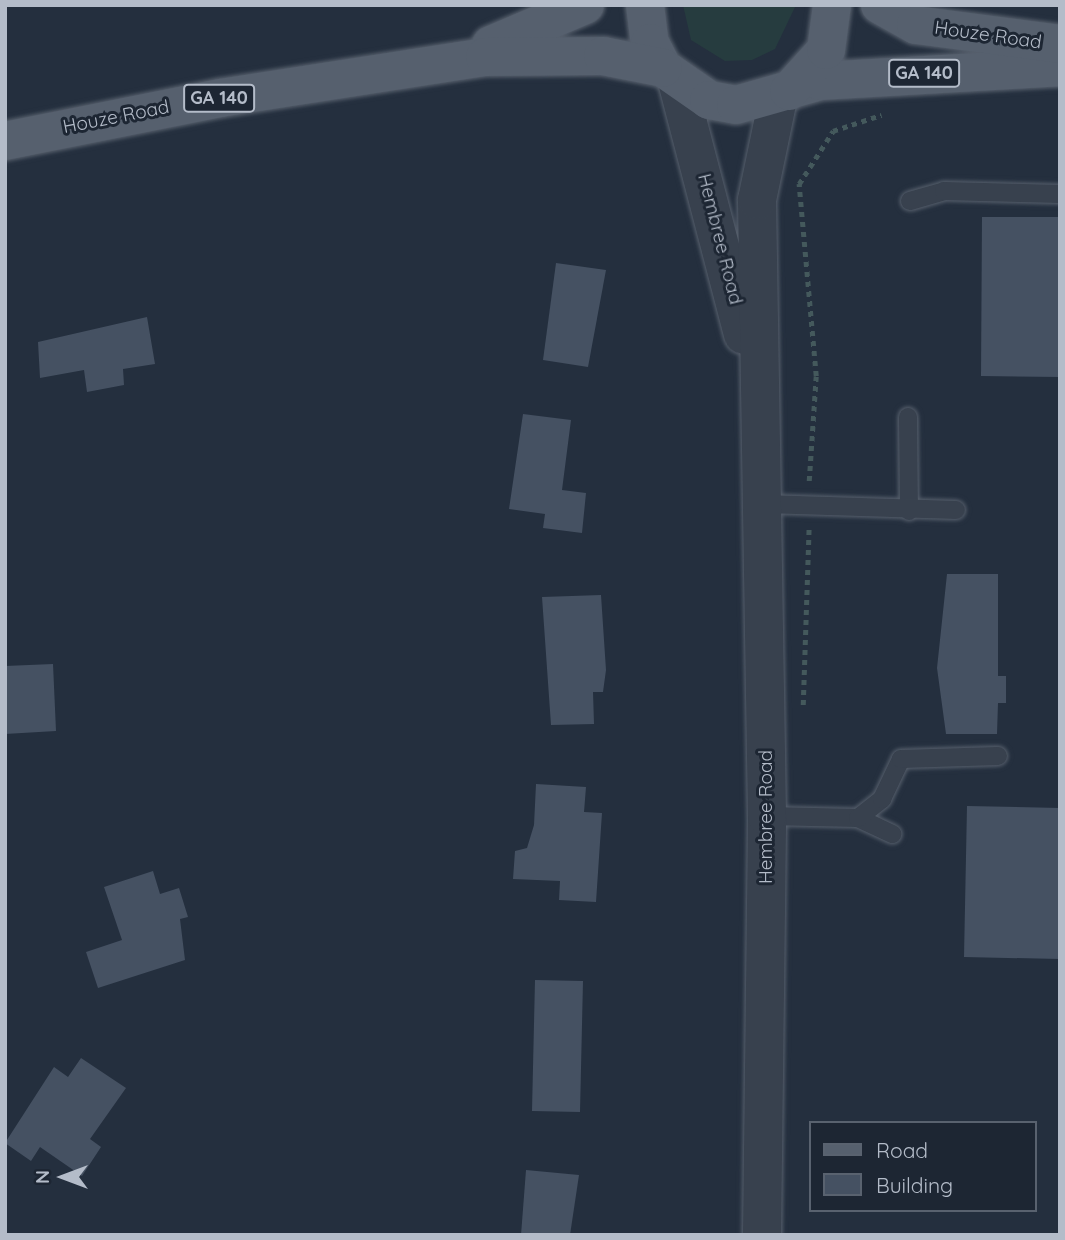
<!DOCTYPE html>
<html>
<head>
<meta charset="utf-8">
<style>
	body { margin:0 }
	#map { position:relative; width:1065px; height:1240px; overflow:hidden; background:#242f3e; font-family:Quicksand,sans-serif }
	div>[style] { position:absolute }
	.green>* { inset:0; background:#263c3f }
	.building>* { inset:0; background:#455162 }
	.path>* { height:4.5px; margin-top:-2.25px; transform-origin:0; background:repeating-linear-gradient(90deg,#44595c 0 5px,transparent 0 10px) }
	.roads { filter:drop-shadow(0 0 2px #565f6c) drop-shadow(0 0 2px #565f6c) }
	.service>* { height:18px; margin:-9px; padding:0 9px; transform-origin:9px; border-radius:9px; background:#38414e }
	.tertiary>* { height:38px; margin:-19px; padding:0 19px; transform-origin:19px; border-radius:19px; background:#38414e }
	.primary>* { height:38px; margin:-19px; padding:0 19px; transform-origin:19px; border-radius:19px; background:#56606e }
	span { translate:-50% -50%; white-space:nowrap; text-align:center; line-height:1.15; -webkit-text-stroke:6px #1d2633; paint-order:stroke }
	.shield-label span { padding:2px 5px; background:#1d2633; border:2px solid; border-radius:5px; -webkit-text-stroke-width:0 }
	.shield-label { font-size:18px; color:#b4bcc9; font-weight:700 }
	.street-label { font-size:19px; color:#b4bcc9 }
	.frame { position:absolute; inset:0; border:7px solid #b4bcc9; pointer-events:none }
	.legend { position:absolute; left:809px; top:1121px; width:228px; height:91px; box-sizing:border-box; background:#1d2633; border:2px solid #59626f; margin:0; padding:9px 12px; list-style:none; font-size:21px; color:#b4bcc9 }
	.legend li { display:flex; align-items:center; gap:14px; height:35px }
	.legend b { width:35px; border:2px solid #59626f }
	.north { position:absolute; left:28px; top:1142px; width:70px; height:70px; -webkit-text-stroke:5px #1d2633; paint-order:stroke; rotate:270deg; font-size:19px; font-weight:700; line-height:28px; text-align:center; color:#b4bcc9 }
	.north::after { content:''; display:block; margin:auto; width:24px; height:32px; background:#b4bcc9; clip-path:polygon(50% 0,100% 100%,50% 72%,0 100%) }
</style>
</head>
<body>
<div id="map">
	<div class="green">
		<i style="clip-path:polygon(683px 5px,796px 5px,775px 49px,752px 60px,725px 61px,691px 40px)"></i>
	</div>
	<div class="building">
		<i style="clip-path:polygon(982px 217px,1060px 217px,1060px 377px,981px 376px)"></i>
		<i style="clip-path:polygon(556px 263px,606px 270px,588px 367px,543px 360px)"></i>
		<i style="clip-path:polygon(147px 317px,155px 364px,123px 369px,124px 385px,87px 392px,84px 370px,40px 378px,38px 342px)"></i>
		<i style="clip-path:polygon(523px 414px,571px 420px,562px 490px,586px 493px,582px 533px,543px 528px,545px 514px,509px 509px)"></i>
		<i style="clip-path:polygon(947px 574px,998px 574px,998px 676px,1006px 676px,1006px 703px,998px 703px,997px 734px,946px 734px,937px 668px)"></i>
		<i style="clip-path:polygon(601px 595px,606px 670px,603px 692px,593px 692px,594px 724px,551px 725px,542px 597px)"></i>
		<i style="clip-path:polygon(53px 664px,56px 731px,5px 734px,5px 666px)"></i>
		<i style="clip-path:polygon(536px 784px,586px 787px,584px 812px,602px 813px,596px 902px,559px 900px,560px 881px,513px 879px,515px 851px,527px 848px,534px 825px)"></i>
		<i style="clip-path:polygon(967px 806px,1060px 808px,1060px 959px,964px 957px)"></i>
		<i style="clip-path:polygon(153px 871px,160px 894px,179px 888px,188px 917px,180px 919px,185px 960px,98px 988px,86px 952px,122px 940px,104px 887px)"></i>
		<i style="clip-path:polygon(535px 980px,583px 981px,580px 1112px,532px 1111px)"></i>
		<i style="clip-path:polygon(81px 1058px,126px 1088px,90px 1139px,101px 1147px,82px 1176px,40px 1147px,31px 1161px,5px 1143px,54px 1067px,68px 1077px)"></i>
		<i style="clip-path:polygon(526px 1170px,579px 1175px,570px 1235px,521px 1235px)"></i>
	</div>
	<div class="path">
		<i style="left:809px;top:481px;width:105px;rotate:-86.2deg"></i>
		<i style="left:816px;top:376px;width:193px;rotate:-95.1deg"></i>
		<i style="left:799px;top:184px;width:63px;rotate:-57.3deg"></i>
		<i style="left:833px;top:131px;width:51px;rotate:-18.4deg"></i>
		<i style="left:803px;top:705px;width:177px;rotate:-88.1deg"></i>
	</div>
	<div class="roads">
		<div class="service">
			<i style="left:910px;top:201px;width:35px;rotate:-16deg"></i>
			<i style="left:944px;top:191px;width:116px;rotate:1.5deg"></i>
			<i style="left:908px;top:417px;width:94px;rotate:89.4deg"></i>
			<i style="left:765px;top:504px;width:191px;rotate:1.8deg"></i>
			<i style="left:767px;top:816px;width:91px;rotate:1.3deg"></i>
			<i style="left:858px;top:818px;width:38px;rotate:25deg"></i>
			<i style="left:858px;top:818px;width:31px;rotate:-38deg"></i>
			<i style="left:882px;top:799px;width:44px;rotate:-64.6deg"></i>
			<i style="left:901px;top:759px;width:97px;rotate:-1.8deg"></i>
		</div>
		<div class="tertiary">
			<i style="left:677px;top:81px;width:262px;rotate:75.4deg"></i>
			<i style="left:762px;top:1235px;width:419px;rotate:-89.3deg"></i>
			<i style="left:767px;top:816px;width:616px;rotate:-90.93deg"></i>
			<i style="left:757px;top:200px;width:108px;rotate:-78.3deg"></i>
		</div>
		<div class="primary">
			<i style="left:645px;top:5px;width:38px;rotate:83deg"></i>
			<i style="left:650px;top:43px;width:28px;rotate:63deg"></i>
			<i style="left:663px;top:68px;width:56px;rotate:34.8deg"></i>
			<i style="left:709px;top:100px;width:27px;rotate:10deg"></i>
			<i style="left:736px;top:105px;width:87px;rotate:-15.9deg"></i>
			<i style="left:820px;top:81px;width:240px;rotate:-3.3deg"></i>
			<i style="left:880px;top:5px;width:41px;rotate:29.1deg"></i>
			<i style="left:916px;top:25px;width:145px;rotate:7.5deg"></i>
			<i style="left:491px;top:45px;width:102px;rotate:-23.1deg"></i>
			<i style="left:789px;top:91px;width:55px;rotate:-47.9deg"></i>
			<i style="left:826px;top:50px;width:45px;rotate:-82.4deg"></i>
			<i style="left:5px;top:141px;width:219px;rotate:-11.3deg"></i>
			<i style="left:220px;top:98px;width:268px;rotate:-8.8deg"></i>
			<i style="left:485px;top:57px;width:118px;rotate:-0.5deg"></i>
			<i style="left:603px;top:56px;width:61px;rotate:11.3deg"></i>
		</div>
	</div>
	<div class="shield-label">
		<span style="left:924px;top:73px">GA 140</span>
		<span style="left:219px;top:98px">GA 140</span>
	</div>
	<div class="street-label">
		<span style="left:988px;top:35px;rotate:8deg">Houze Road</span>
		<span style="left:116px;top:117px;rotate:-11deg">Houze Road</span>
		<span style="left:720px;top:239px;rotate:76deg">Hembree Road</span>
		<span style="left:766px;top:817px;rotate:-90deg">Hembree Road</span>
	</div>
	<div class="frame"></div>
	<ul class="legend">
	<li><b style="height:9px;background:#56606e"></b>Road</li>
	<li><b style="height:19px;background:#455162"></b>Building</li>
	</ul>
	<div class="north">N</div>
</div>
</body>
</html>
